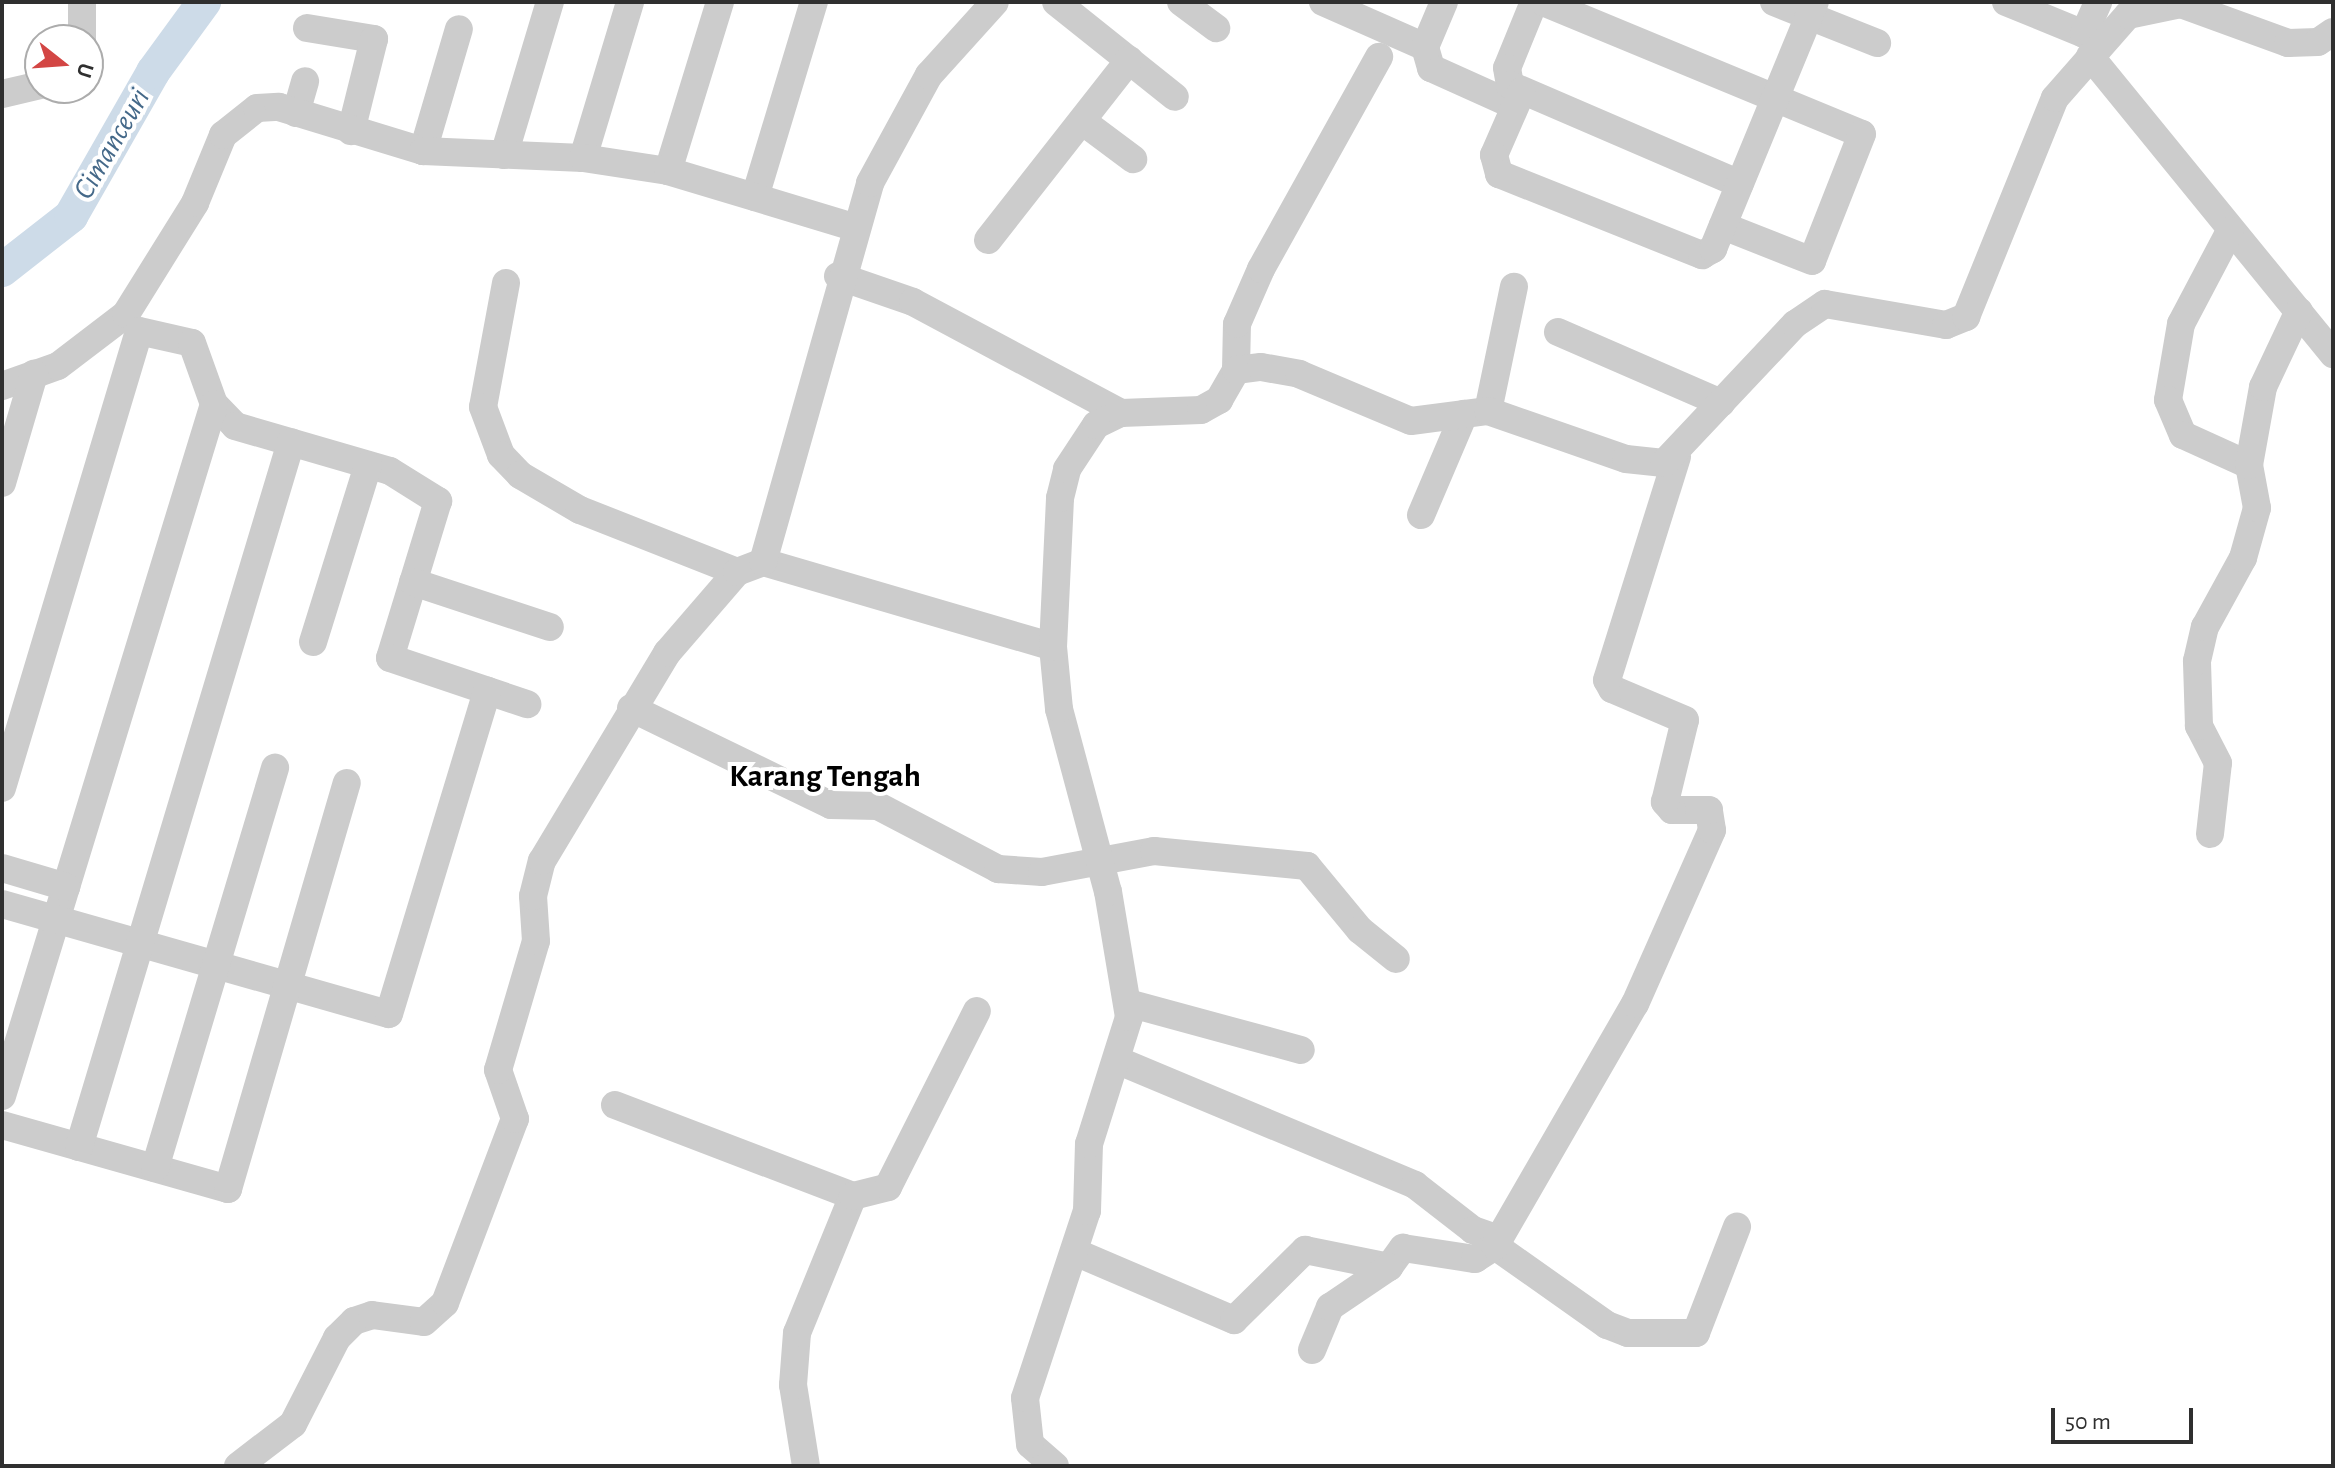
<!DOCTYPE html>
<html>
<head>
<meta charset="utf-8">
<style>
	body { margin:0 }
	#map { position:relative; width:2335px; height:1468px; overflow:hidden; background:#fff; font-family:"Alegreya Sans",sans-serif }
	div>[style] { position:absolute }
	.river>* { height:34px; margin:-17px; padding:0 17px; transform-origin:17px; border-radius:17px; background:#cddbe8 }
	.minor>* { height:28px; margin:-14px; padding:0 14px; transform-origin:14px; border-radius:14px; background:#ccc }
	span { translate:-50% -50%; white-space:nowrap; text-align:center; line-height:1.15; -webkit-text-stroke:8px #fff; paint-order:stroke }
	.water-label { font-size:30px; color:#456989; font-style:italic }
	.quarter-label { font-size:32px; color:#000; font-weight:700 }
	.frame { position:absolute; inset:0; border:4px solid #2f2f2f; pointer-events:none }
	.north { position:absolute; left:24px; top:24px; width:80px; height:80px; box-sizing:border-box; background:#fff; border:2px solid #acacac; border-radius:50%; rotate:107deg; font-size:22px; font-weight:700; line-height:32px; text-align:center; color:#2f2f2f }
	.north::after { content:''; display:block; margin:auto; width:28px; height:36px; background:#d34644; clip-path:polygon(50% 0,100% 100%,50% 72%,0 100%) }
	.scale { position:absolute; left:2051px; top:1408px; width:142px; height:36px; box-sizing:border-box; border:4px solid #2f2f2f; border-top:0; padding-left:10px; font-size:24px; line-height:28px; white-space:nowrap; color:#2f2f2f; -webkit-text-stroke:6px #fff; paint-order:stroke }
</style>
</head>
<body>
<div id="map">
	<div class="river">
		<i style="left:2px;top:270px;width:88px;rotate:-38deg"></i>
		<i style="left:71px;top:216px;width:166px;rotate:-60.3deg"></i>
		<i style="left:153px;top:72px;width:87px;rotate:-53.9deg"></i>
	</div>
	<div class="minor">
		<i style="left:1056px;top:2px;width:152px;rotate:38.6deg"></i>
		<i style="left:1181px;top:2px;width:44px;rotate:36.6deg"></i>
		<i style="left:1323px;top:2px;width:111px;rotate:23.8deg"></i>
		<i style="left:1425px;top:47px;width:22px;rotate:74deg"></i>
		<i style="left:1431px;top:68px;width:92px;rotate:24.3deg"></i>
		<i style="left:1534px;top:2px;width:71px;rotate:112.2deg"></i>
		<i style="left:1507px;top:68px;width:17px;rotate:80deg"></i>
		<i style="left:1510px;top:85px;width:250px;rotate:23.3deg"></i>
		<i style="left:1543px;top:2px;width:345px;rotate:22.5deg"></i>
		<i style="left:1862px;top:134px;width:136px;rotate:111.5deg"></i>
		<i style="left:1812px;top:261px;width:96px;rotate:-158.5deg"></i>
		<i style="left:1774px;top:2px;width:111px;rotate:21.7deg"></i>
		<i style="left:2006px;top:2px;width:84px;rotate:22.3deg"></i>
		<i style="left:2084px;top:34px;width:35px;rotate:-66deg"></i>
		<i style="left:307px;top:28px;width:68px;rotate:9.3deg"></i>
		<i style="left:374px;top:39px;width:95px;rotate:104deg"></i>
		<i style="left:82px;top:40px;width:38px;rotate:-90deg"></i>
		<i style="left:1425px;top:47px;width:49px;rotate:-67.1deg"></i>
		<i style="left:2090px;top:56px;width:385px;rotate:50.8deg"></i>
		<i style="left:1522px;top:91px;width:70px;rotate:113.6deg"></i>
		<i style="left:1494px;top:155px;width:20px;rotate:75deg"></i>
		<i style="left:1499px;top:174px;width:219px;rotate:21.8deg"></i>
		<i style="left:1702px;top:255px;width:13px;rotate:-29deg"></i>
		<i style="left:1713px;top:249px;width:267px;rotate:-67.6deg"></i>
		<i style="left:2px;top:94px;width:39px;rotate:-13deg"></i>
		<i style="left:296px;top:113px;width:33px;rotate:-74deg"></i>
		<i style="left:1082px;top:121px;width:64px;rotate:36.7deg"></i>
		<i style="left:423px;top:151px;width:127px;rotate:-73.6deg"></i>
		<i style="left:504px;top:155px;width:160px;rotate:-73.3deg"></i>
		<i style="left:583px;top:158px;width:163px;rotate:-73.2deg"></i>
		<i style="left:668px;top:171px;width:177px;rotate:-72.9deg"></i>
		<i style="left:755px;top:197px;width:204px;rotate:-73.2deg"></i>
		<i style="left:2230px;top:231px;width:105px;rotate:117.8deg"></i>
		<i style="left:2181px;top:324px;width:77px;rotate:99.7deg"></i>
		<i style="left:2168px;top:400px;width:38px;rotate:67deg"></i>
		<i style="left:2183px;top:435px;width:72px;rotate:24.4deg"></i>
		<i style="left:988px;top:240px;width:229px;rotate:-51.9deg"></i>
		<i style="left:838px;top:276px;width:79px;rotate:19.1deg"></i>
		<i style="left:913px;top:302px;width:236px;rotate:28.1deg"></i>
		<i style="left:506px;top:283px;width:126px;rotate:100.5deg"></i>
		<i style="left:483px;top:407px;width:51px;rotate:69.4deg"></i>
		<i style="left:501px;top:455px;width:28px;rotate:46deg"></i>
		<i style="left:520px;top:475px;width:69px;rotate:30.3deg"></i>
		<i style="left:580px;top:510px;width:169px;rotate:21.5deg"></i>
		<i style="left:1558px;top:332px;width:178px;rotate:23.5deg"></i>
		<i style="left:1236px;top:370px;width:46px;rotate:-88.8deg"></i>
		<i style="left:1237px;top:324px;width:60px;rotate:-66.4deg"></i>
		<i style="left:1261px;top:269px;width:243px;rotate:-60.9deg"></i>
		<i style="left:2px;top:386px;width:59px;rotate:-19.7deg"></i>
		<i style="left:58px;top:366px;width:86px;rotate:-37.4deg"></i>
		<i style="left:126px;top:314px;width:131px;rotate:-58.1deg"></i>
		<i style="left:195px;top:203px;width:74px;rotate:-67.6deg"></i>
		<i style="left:223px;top:135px;width:43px;rotate:-38.5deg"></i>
		<i style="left:257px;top:108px;width:22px;rotate:-3deg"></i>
		<i style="left:279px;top:107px;width:151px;rotate:17deg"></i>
		<i style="left:423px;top:151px;width:160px;rotate:2.5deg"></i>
		<i style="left:583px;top:158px;width:86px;rotate:8.7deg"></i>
		<i style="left:668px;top:171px;width:194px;rotate:16.8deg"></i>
		<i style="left:214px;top:404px;width:30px;rotate:46deg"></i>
		<i style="left:235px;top:426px;width:161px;rotate:16.2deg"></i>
		<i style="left:390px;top:471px;width:57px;rotate:32deg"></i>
		<i style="left:438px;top:501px;width:164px;rotate:107deg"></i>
		<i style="left:390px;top:658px;width:145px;rotate:18.6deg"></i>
		<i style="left:1488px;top:411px;width:127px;rotate:-78.2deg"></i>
		<i style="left:2px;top:483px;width:114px;rotate:-73.6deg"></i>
		<i style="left:1421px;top:515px;width:110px;rotate:-66.9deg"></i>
		<i style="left:763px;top:562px;width:302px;rotate:16.3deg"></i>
		<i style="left:413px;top:582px;width:144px;rotate:18.2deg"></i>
		<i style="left:313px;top:642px;width:185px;rotate:-72.7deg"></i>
		<i style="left:631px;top:708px;width:222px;rotate:25.9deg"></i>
		<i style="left:831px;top:805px;width:47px;rotate:1.2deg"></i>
		<i style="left:878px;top:806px;width:136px;rotate:27.7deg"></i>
		<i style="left:998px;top:869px;width:44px;rotate:3.9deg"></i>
		<i style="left:1042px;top:872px;width:114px;rotate:-10.6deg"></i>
		<i style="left:1154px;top:851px;width:154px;rotate:5.6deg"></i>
		<i style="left:1307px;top:866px;width:83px;rotate:50.4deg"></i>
		<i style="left:1360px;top:930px;width:46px;rotate:38.9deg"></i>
		<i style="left:2px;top:788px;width:477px;rotate:-73.3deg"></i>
		<i style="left:139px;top:331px;width:54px;rotate:12.8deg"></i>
		<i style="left:192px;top:343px;width:65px;rotate:70.2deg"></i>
		<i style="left:214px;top:404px;width:724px;rotate:107.03deg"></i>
		<i style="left:2210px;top:834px;width:71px;rotate:-83.6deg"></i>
		<i style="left:2218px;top:763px;width:42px;rotate:-117.2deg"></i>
		<i style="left:2199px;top:726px;width:65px;rotate:-91.8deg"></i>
		<i style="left:2197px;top:661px;width:35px;rotate:-77deg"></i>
		<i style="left:2205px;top:627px;width:79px;rotate:-61.2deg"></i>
		<i style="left:2243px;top:558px;width:52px;rotate:-74.4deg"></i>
		<i style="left:2257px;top:508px;width:44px;rotate:-100.5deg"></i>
		<i style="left:2249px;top:465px;width:79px;rotate:-79.8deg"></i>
		<i style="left:2263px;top:387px;width:84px;rotate:-64.7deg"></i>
		<i style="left:2px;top:868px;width:67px;rotate:16.5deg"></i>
		<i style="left:2px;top:904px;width:402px;rotate:15.9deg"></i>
		<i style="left:389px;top:1014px;width:338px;rotate:-73.1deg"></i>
		<i style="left:1128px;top:1003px;width:179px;rotate:15.2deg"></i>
		<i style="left:1119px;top:1061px;width:321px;rotate:22.7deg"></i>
		<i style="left:1415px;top:1185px;width:73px;rotate:37.8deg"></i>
		<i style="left:1473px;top:1230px;width:28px;rotate:19deg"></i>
		<i style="left:615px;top:1105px;width:255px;rotate:20.9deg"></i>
		<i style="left:2px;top:1125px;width:235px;rotate:15.8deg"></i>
		<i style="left:228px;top:1189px;width:423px;rotate:-73.7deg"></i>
		<i style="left:79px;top:1147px;width:736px;rotate:-73.26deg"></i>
		<i style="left:155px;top:1168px;width:418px;rotate:-73.3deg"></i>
		<i style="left:1495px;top:1246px;width:137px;rotate:35.2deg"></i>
		<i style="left:1607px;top:1325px;width:22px;rotate:21deg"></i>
		<i style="left:1628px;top:1333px;width:68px"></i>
		<i style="left:1696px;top:1333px;width:114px;rotate:-68.9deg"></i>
		<i style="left:1075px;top:1252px;width:173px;rotate:23.2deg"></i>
		<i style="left:1234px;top:1320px;width:100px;rotate:-44.6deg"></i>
		<i style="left:1305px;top:1250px;width:86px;rotate:11.4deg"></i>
		<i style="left:1389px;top:1267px;width:24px;rotate:-54deg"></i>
		<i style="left:1403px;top:1248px;width:73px;rotate:8.7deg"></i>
		<i style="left:1475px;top:1259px;width:24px;rotate:-33deg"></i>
		<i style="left:1495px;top:1246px;width:280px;rotate:-60deg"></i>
		<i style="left:1635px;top:1004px;width:190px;rotate:-66.1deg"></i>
		<i style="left:1712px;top:830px;width:20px;rotate:-99deg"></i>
		<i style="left:1709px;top:810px;width:37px;rotate:180deg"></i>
		<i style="left:1672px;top:810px;width:11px;rotate:-131deg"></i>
		<i style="left:1665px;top:802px;width:84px;rotate:-76.3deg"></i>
		<i style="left:1685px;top:720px;width:79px;rotate:-157deg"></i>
		<i style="left:1612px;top:689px;width:10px;rotate:-119deg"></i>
		<i style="left:1607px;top:680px;width:234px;rotate:-72.6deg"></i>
		<i style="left:1312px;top:1350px;width:47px;rotate:-67.3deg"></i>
		<i style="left:1330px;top:1307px;width:71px;rotate:-34.1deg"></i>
		<i style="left:238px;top:1466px;width:69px;rotate:-37.4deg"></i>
		<i style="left:293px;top:1424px;width:97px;rotate:-62.9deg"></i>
		<i style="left:337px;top:1338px;width:24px;rotate:-45deg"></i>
		<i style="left:354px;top:1321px;width:19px;rotate:-18deg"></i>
		<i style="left:372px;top:1315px;width:52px;rotate:7.7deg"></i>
		<i style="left:424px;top:1322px;width:28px;rotate:-42deg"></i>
		<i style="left:445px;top:1303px;width:197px;rotate:-69.2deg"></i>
		<i style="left:515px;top:1119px;width:52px;rotate:-109.1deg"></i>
		<i style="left:498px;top:1070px;width:134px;rotate:-73.6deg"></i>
		<i style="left:536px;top:941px;width:45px;rotate:-93.8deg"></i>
		<i style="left:533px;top:896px;width:36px;rotate:-76deg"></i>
		<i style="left:542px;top:861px;width:243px;rotate:-59deg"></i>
		<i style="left:667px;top:653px;width:107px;rotate:-49.2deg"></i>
		<i style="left:737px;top:572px;width:28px;rotate:-21deg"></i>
		<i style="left:763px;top:562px;width:394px;rotate:-74.2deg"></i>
		<i style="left:870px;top:183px;width:123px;rotate:-61.4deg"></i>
		<i style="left:929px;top:75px;width:98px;rotate:-47.9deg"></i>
		<i style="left:806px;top:1466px;width:82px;rotate:-99.1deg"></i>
		<i style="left:793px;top:1385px;width:52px;rotate:-85.6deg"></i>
		<i style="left:797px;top:1333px;width:148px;rotate:-67.8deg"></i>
		<i style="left:853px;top:1196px;width:36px;rotate:-14deg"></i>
		<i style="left:888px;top:1187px;width:197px;rotate:-63.2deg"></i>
		<i style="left:1055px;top:1466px;width:33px;rotate:-139deg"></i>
		<i style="left:1030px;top:1444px;width:46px;rotate:-96.2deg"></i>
		<i style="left:1025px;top:1398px;width:197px;rotate:-71.7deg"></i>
		<i style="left:1087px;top:1211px;width:67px;rotate:-88.3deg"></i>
		<i style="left:1089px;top:1144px;width:133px;rotate:-72.5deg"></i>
		<i style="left:1129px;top:1017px;width:127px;rotate:-99.5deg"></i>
		<i style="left:1108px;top:892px;width:189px;rotate:-105deg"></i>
		<i style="left:1059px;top:709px;width:62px;rotate:-95.5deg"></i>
		<i style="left:1053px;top:647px;width:149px;rotate:-87.3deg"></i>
		<i style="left:1060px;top:498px;width:30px;rotate:-76deg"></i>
		<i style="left:1067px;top:469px;width:53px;rotate:-56.6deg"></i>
		<i style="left:1096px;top:425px;width:28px;rotate:-26deg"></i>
		<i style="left:1121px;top:413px;width:80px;rotate:-2.1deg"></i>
		<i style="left:1201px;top:410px;width:21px;rotate:-29deg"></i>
		<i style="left:1219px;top:400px;width:34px;rotate:-60deg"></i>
		<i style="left:1236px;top:370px;width:25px;rotate:-7deg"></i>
		<i style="left:1261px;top:367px;width:39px;rotate:10deg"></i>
		<i style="left:1299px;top:374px;width:121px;rotate:22.8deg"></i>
		<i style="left:1411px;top:421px;width:78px;rotate:-7.4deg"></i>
		<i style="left:1488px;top:411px;width:146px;rotate:19.2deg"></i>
		<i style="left:1626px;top:459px;width:38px;rotate:6deg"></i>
		<i style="left:1664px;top:463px;width:191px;rotate:-46.7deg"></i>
		<i style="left:1795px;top:324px;width:36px;rotate:-34deg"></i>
		<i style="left:1825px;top:304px;width:123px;rotate:9.8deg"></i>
		<i style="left:1946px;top:325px;width:22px;rotate:-22deg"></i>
		<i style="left:1966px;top:317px;width:236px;rotate:-67.9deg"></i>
		<i style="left:2055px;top:98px;width:111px;rotate:-48.7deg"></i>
		<i style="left:2128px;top:15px;width:54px;rotate:-11.7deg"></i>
		<i style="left:2181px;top:4px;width:114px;rotate:20deg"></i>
		<i style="left:2288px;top:43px;width:30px;rotate:-2deg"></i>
		<i style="left:2318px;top:42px;width:18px;rotate:-34deg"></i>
	</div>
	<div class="water-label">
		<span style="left:112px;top:144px;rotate:-60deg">Cimanceuri</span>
	</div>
	<div class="quarter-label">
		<span style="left:825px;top:776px">Karang Tengah</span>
	</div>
	<div class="frame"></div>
	<div class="north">U</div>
	<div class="scale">50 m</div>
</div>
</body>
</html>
